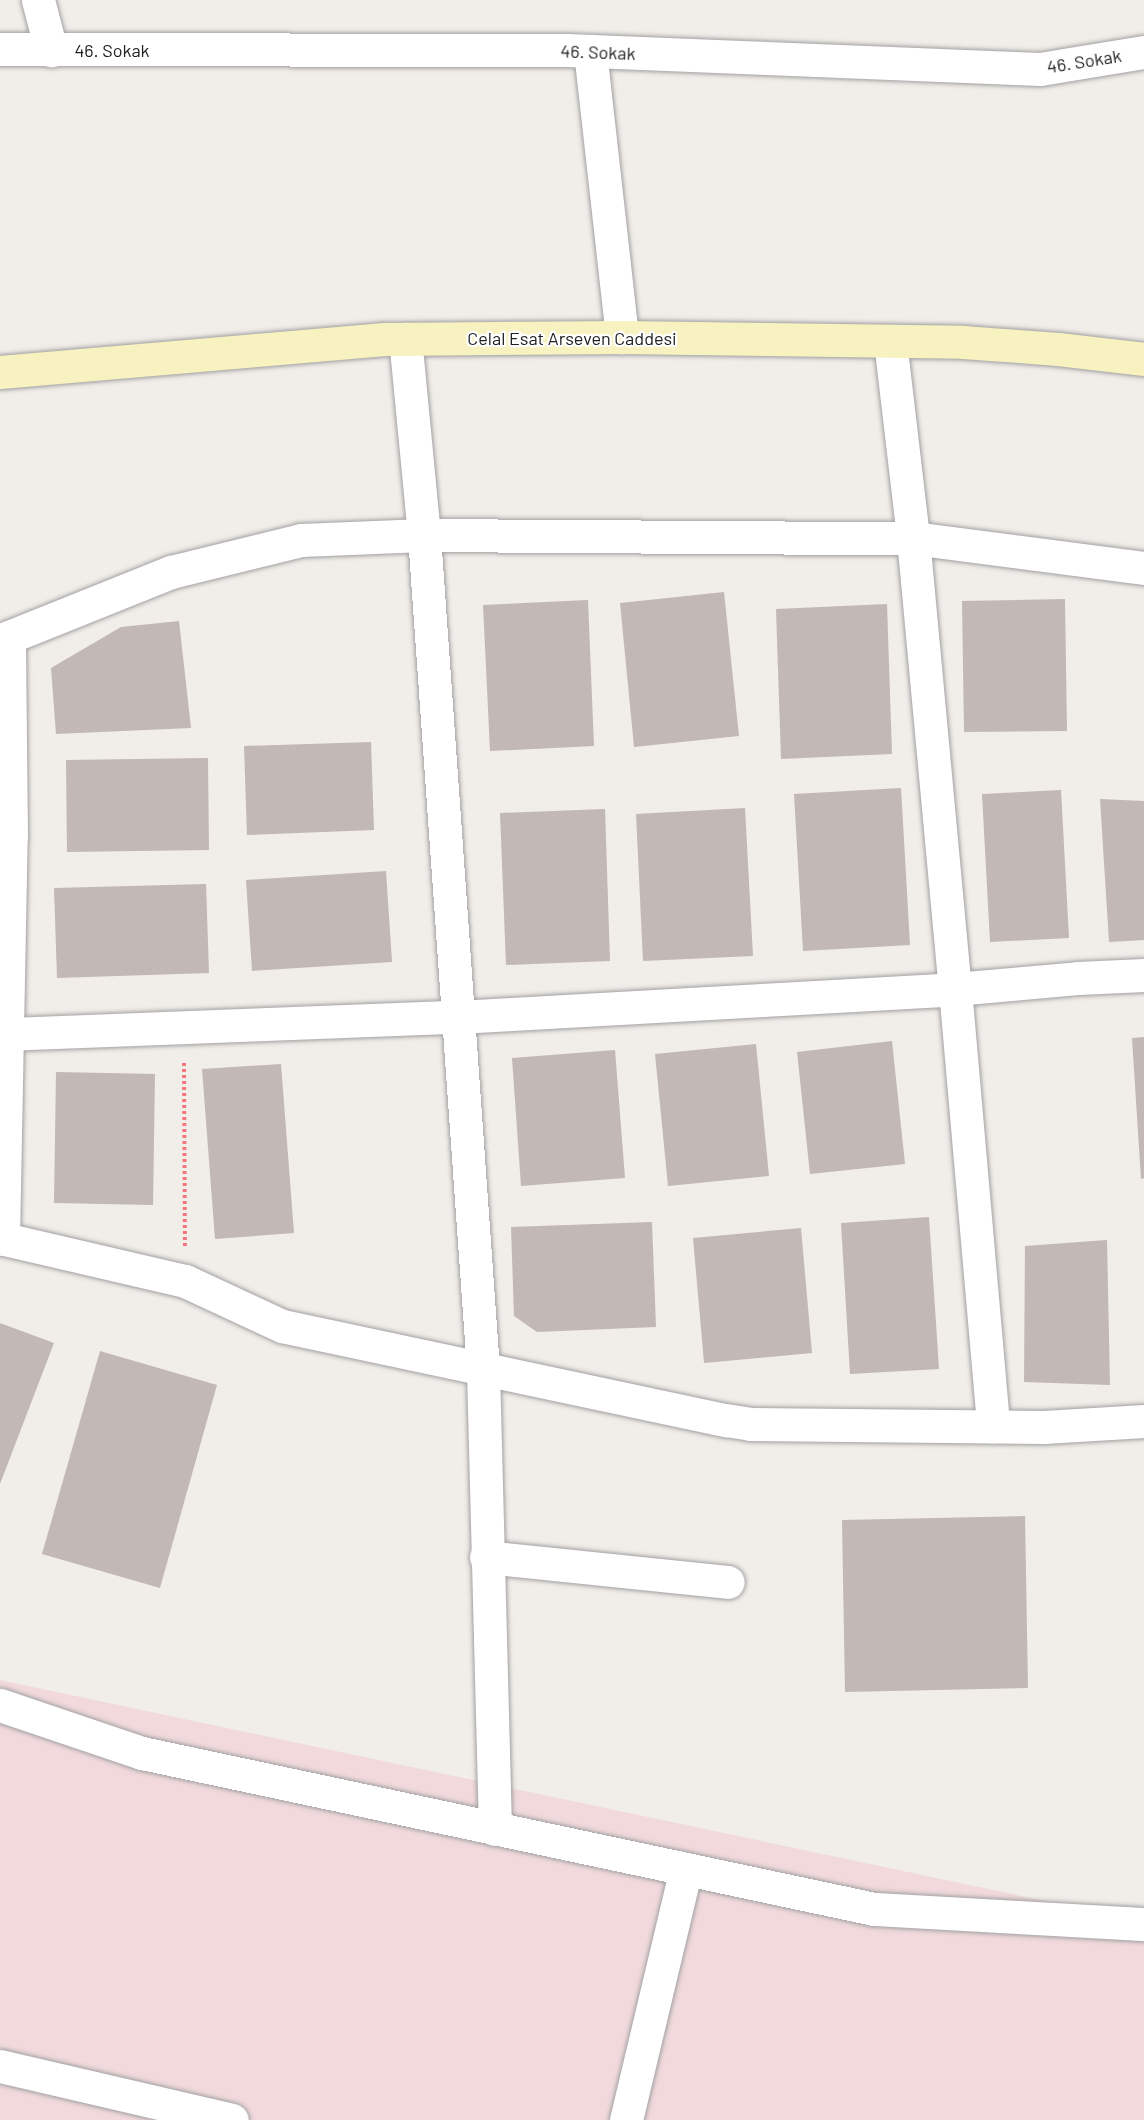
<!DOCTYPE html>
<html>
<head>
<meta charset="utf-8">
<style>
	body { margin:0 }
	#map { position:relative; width:1144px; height:2120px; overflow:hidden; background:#f1ede9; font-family:Barlow,sans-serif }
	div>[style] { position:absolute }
	.commercial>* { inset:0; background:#f1d9dc }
	.building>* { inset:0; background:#c2b8b5 }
	.path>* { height:4px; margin-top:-2px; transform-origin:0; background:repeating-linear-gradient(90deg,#f5767c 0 3px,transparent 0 6px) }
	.roads { filter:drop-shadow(0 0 2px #a2a2a2) drop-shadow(0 0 2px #a2a2a2) }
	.street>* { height:33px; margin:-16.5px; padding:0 16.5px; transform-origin:16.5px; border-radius:16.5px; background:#fff }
	.secondary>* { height:33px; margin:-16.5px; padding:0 16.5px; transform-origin:16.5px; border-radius:16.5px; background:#f8f2c0 }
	span { translate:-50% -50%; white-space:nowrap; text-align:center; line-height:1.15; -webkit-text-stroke:4.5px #fff; paint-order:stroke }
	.street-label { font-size:18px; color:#212121 }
</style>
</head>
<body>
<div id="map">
	<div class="commercial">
		<i style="clip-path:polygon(0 1680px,1144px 1922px,1144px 2120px,0 2120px)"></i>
	</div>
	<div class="building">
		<i style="clip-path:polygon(724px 592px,739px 736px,634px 747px,620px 603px)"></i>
		<i style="clip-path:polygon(1065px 599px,1067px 731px,964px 732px,962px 601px)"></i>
		<i style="clip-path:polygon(588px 600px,594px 746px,490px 751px,483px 605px)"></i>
		<i style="clip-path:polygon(887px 604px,892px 754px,781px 759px,776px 609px)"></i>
		<i style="clip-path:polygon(179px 621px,191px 728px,56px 734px,51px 668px,121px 627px)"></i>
		<i style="clip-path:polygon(371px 742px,374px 830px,247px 835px,244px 746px)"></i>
		<i style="clip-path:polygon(208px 758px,209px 850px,67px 852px,66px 760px)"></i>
		<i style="clip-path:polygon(901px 788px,910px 945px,803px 951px,794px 794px)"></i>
		<i style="clip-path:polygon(1061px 790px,1069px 938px,990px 942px,982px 794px)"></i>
		<i style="clip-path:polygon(1100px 799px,1144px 801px,1144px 940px,1109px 942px)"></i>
		<i style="clip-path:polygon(745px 808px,753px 956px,643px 961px,636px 814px)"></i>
		<i style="clip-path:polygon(605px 809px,610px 961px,506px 965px,500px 813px)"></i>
		<i style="clip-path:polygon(386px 871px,392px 962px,252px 971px,246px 880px)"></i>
		<i style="clip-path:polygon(206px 884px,209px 973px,57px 978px,54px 888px)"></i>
		<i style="clip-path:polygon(1144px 1037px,1144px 1178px,1141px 1179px,1132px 1038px)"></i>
		<i style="clip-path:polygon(892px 1041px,905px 1164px,810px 1174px,797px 1052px)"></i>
		<i style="clip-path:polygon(756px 1044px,769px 1176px,668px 1186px,655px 1054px)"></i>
		<i style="clip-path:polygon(615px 1050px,625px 1178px,521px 1186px,512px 1058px)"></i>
		<i style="clip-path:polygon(281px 1064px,294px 1233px,215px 1239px,202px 1069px)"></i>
		<i style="clip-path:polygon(56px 1072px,155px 1074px,153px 1205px,54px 1203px)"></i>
		<i style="clip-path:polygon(929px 1217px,939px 1369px,850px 1374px,841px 1223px)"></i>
		<i style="clip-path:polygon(652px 1222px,656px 1327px,537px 1332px,514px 1316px,511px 1227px)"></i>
		<i style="clip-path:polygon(801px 1228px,812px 1353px,704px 1363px,693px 1238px)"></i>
		<i style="clip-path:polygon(1107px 1240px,1110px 1385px,1024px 1382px,1025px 1246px)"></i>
		<i style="clip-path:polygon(0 1323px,54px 1343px,0 1484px)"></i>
		<i style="clip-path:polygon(100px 1351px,217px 1385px,160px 1588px,42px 1554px)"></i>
		<i style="clip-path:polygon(1025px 1516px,1028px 1688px,845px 1692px,842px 1520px)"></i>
	</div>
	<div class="path">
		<i style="left:184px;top:1063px;width:184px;rotate:89.7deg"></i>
	</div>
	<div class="roads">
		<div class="street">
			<i style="left:38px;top:0;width:52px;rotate:75.4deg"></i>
			<i style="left:0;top:49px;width:567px;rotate:0.1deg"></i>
			<i style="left:567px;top:50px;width:473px;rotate:2.3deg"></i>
			<i style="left:1040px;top:69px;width:105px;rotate:-9.3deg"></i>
			<i style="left:590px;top:51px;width:288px;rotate:83.6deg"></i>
			<i style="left:890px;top:341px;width:198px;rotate:83.3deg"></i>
			<i style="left:913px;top:538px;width:453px;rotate:84.7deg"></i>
			<i style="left:955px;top:989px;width:439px;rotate:85deg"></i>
			<i style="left:7px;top:1034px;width:451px;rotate:-2.2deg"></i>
			<i style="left:458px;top:1017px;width:498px;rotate:-3.2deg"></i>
			<i style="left:955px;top:989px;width:123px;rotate:-5.1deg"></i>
			<i style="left:1078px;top:978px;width:66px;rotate:-2.6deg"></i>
			<i style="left:0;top:1238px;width:190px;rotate:13.1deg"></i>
			<i style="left:185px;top:1281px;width:107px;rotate:24.9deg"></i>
			<i style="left:282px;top:1326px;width:454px;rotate:12deg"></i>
			<i style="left:726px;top:1420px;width:24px;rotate:9deg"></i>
			<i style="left:750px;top:1424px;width:294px;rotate:0.6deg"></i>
			<i style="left:1044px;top:1427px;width:100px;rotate:-3.4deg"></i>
			<i style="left:3px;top:1239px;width:402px;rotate:-88.9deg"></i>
			<i style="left:11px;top:837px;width:200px;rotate:-90.6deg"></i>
			<i style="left:9px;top:637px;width:175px;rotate:-21.9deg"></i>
			<i style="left:171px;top:572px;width:134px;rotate:-13.8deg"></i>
			<i style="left:301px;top:540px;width:123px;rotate:-2.3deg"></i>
			<i style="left:424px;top:535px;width:197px;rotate:-95.5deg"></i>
			<i style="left:486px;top:1557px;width:243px;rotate:5.9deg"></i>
			<i style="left:0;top:1705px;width:150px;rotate:18.7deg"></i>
			<i style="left:142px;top:1753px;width:748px;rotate:12.03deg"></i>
			<i style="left:874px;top:1909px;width:270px;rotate:3.2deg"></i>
			<i style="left:495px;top:1829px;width:460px;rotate:-91.5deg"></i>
			<i style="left:483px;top:1369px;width:836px;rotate:-94.05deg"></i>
			<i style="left:424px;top:535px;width:489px;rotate:0.4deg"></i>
			<i style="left:913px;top:538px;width:233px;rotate:7.4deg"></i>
			<i style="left:0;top:2066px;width:238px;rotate:13.1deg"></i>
			<i style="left:626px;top:2120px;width:258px;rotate:-76.6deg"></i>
		</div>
		<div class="secondary">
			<i style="left:0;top:372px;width:389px;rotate:-4.9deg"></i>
			<i style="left:388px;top:339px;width:234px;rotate:-0.5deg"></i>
			<i style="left:622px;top:337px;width:341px;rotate:0.8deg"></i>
			<i style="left:963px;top:342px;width:95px;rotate:4.2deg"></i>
			<i style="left:1058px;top:349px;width:87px;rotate:6.6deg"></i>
		</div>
	</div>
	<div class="street-label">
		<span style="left:112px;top:50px">46. Sokak</span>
		<span style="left:598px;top:52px;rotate:2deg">46. Sokak</span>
		<span style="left:1084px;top:61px;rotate:-9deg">46. Sokak</span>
		<span style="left:572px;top:338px">Celal Esat Arseven Caddesi</span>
	</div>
</div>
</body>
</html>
